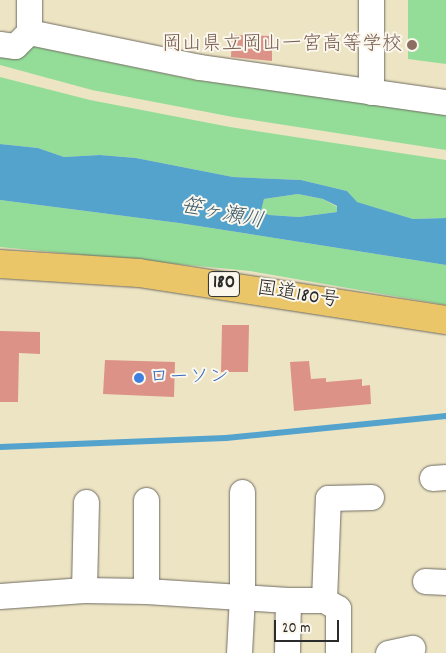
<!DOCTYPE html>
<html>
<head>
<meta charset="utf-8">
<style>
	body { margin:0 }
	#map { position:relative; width:446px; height:653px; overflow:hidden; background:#ede4c4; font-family:Dekko,"Klee One",sans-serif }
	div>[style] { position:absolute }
	.green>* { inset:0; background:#94dd98 }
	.water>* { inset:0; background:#53a3cd }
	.stream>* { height:6px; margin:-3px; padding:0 3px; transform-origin:3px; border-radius:3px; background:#53a3cd }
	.building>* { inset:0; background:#dc9286 }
	.roads { filter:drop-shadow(0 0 1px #6f6c61) drop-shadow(0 0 1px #6f6c61) }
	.minor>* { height:25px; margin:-12.5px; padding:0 12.5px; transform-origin:12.5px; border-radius:12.5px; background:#fff }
	.highway>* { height:28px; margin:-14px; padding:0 14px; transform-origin:14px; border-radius:14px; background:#eac669 }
	.dots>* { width:14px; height:14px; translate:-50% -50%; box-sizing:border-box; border:2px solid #fbf7ec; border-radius:50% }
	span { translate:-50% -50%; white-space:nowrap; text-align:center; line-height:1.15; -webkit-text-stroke:4px #fbf7ec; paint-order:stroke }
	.shield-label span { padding:1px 4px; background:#fbf7ec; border:1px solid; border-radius:4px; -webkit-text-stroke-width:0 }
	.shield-label { font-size:19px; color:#2b2b2b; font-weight:700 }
	.education-label { font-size:20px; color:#785e54 }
	.right { translate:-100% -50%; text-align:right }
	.street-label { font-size:20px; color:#2b2b2b }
	.shop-label { font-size:20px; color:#366cbe }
	.left { translate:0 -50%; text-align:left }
	.water-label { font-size:21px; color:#3b5b6c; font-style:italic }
	.scale { position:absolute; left:274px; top:620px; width:65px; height:22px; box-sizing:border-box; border:2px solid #2b2b2b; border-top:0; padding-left:6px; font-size:15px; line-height:18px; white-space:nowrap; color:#2b2b2b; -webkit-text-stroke:4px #fbf7ec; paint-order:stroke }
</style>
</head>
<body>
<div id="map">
	<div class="green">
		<i style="clip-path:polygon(408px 0,446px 0,446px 64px,408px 59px)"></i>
		<i style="clip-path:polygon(27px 45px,195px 80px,446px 114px,446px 150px,233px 117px,92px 90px,0 65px,0 49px)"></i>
		<i style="clip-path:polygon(0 77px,90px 100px,230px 127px,446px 160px,446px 218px,413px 219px,356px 202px,347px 191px,301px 180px,233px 177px,136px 158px,100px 155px,64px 157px,38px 148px,0 144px)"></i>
		<i style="clip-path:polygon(298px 194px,323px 199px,337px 207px,337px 212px,299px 217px,269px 215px,261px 211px,264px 199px)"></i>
		<i style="clip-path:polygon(0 200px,179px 223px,446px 265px,446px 305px,250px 271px,0 247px)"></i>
	</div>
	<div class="water">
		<i style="clip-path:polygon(evenodd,0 144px,38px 148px,64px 157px,100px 155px,136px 158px,233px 177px,301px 180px,347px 191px,357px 202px,413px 219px,446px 218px,446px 265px,179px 223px,0 200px,0 144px,298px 194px,323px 199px,337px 206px,337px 212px,299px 217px,269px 215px,261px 211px,264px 199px,298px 194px)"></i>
	</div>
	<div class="stream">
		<i style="left:0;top:447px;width:226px;rotate:-2.3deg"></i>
		<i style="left:226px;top:438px;width:221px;rotate:-5.7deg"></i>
	</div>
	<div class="building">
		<i style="clip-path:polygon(232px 35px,272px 36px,272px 61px,231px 57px)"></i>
		<i style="clip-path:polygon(222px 325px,249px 325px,248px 372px,221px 372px)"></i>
		<i style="clip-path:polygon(0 331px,40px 332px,40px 354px,19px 353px,18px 402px,0 402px)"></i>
		<i style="clip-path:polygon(105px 360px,175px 362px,174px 397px,103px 394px)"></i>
		<i style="clip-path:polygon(309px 361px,311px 379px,326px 378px,326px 382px,362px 379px,362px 386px,370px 385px,371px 404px,294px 411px,290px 362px)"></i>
	</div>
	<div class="roads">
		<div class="minor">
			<i style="left:371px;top:0;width:92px;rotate:90deg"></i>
			<i style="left:29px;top:32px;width:174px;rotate:11.6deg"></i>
			<i style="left:199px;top:67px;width:249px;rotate:8.1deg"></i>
			<i style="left:0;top:44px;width:15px;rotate:8deg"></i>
			<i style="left:15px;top:46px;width:20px;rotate:-45deg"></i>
			<i style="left:29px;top:32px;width:32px;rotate:-90deg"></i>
			<i style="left:432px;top:478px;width:14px;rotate:-4deg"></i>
			<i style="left:425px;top:581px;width:21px;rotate:3deg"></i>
			<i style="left:84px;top:590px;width:88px;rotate:-88.7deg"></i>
			<i style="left:146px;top:591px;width:91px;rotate:-90deg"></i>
			<i style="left:0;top:596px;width:84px;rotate:-4.1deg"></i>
			<i style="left:84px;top:590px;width:62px;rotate:0.9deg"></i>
			<i style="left:146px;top:591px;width:142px;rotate:3.6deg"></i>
			<i style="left:288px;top:600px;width:53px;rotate:91.1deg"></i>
			<i style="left:288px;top:600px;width:36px"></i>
			<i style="left:324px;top:600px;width:102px;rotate:-87.8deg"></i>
			<i style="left:328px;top:498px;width:43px;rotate:-1.3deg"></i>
			<i style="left:324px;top:600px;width:16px;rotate:30deg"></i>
			<i style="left:338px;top:608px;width:45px;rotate:90deg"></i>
			<i style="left:239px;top:653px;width:57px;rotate:-87deg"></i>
			<i style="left:242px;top:596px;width:104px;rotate:-90deg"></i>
			<i style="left:388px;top:653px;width:25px;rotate:-12deg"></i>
		</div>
		<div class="highway">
			<i style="left:0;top:264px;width:139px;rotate:3.7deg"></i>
			<i style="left:139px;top:273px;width:311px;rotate:8.7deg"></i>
		</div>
	</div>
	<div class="dots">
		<i style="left:412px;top:45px;background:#8d6e63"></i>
		<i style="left:139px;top:378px;background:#3f7fe0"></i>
	</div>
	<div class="shield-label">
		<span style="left:224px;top:284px">180</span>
	</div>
	<div class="education-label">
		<span class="right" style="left:402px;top:45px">岡山県立岡山一宮高等学校</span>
	</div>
	<div class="street-label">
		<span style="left:298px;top:296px;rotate:9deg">国道180号</span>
	</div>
	<div class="shop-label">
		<span class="left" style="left:149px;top:378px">ローソン</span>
	</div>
	<div class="water-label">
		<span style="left:222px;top:215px;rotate:11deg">笹ヶ瀬川</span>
	</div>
	<div class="scale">20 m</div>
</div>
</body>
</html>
